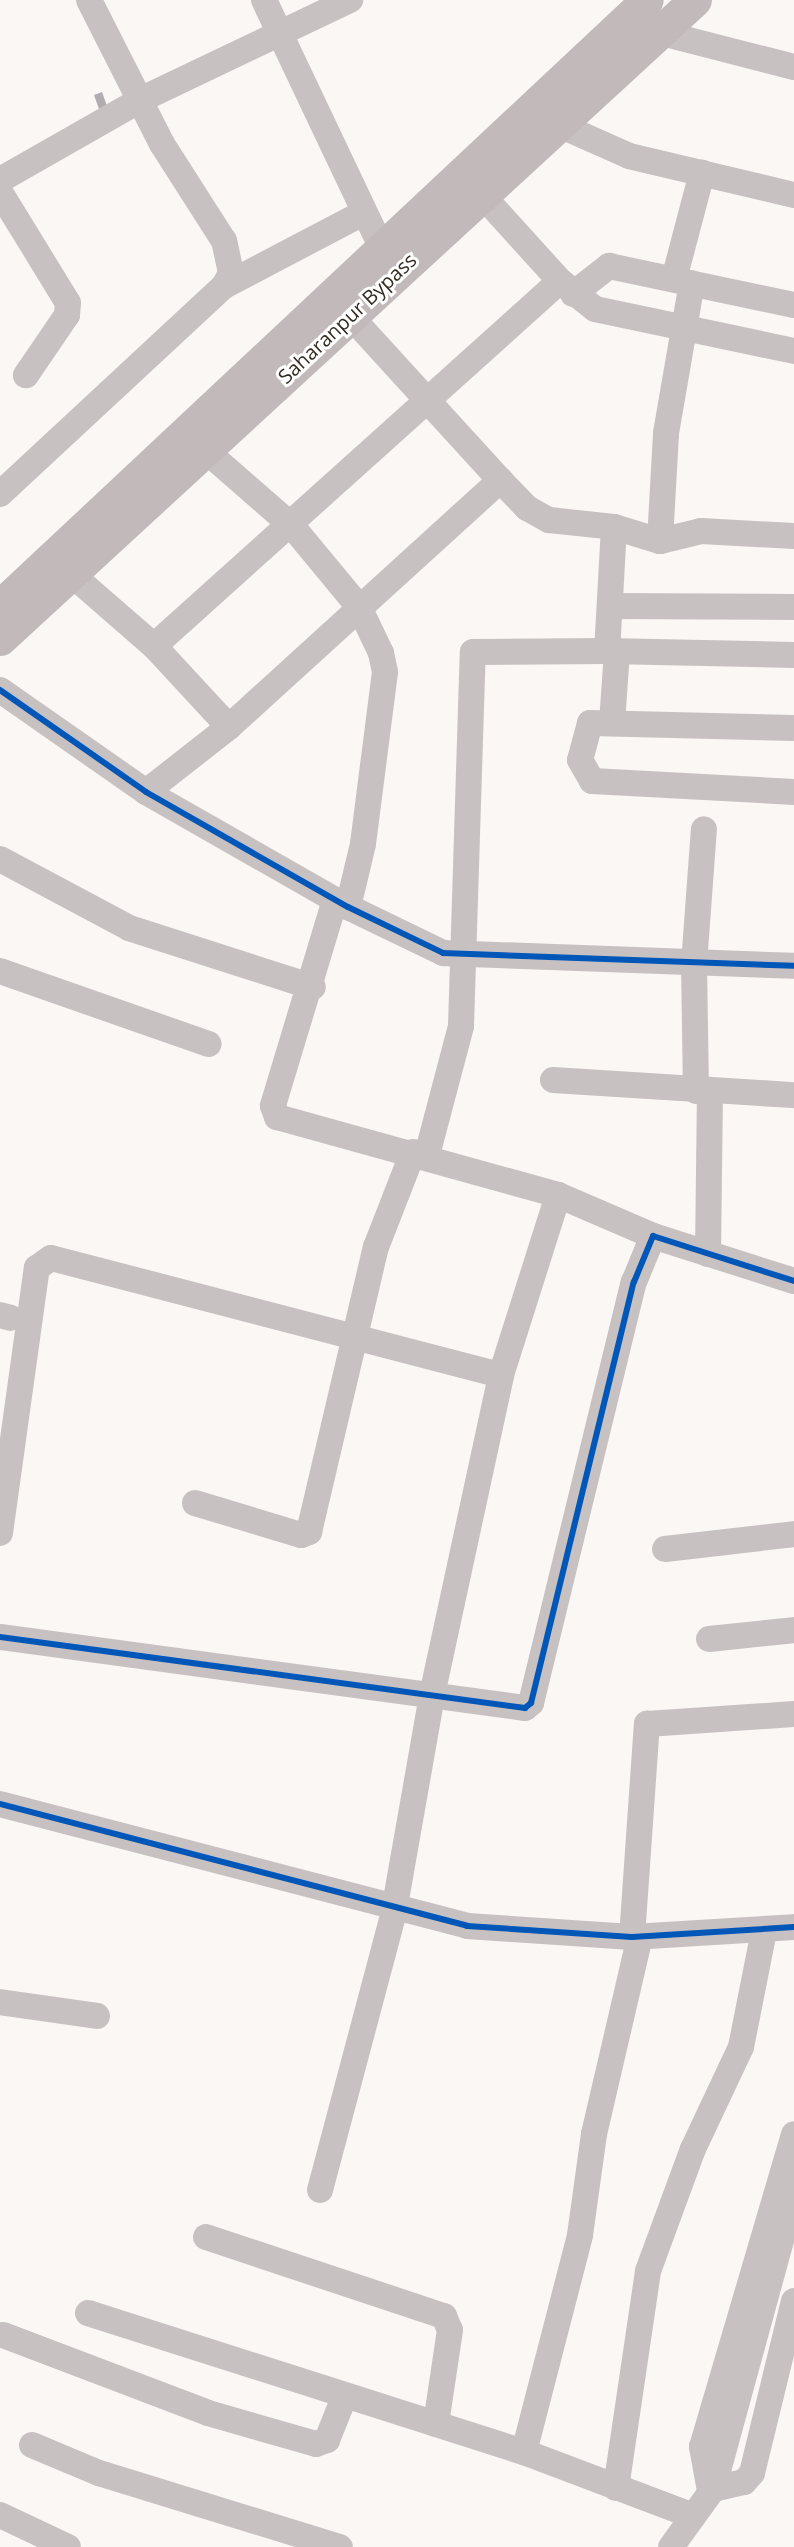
<!DOCTYPE html>
<html>
<head>
<meta charset="utf-8">
<style>
	body { margin:0 }
	#map { position:relative; width:794px; height:2547px; overflow:hidden; background:#faf7f5; font-family:"Open Sans",sans-serif }
	div>[style] { position:absolute }
	.building>* { inset:0; background:#b0acb0 }
	.minor>* { height:26px; margin:-13px; padding:0 13px; transform-origin:13px; border-radius:13px; background:#c8c1c2 }
	.major>* { height:33px; margin:-16.5px; padding:0 16.5px; transform-origin:16.5px; border-radius:16.5px; background:#c1b9ba }
	.cycleway>* { height:6px; margin:-3px; padding:0 3px; transform-origin:3px; border-radius:3px; background:#0057b8 }
	span { translate:-50% -50%; white-space:nowrap; text-align:center; line-height:1.15; -webkit-text-stroke:6px #fff; paint-order:stroke }
	.street-label { font-size:20px; color:#332b22 }
</style>
</head>
<body>
<div id="map">
	<div class="building">
		<i style="clip-path:polygon(102px 92px,107px 106px,99px 109px,94px 95px)"></i>
	</div>
	<div class="minor">
		<i style="left:264px;top:0;width:276px;rotate:64.6deg"></i>
		<i style="left:646px;top:29px;width:153px;rotate:14.4deg"></i>
		<i style="left:555px;top:123px;width:81px;rotate:24deg"></i>
		<i style="left:629px;top:156px;width:170px;rotate:13.3deg"></i>
		<i style="left:0;top:180px;width:161px;rotate:-29.7deg"></i>
		<i style="left:140px;top:100px;width:233px;rotate:-25.5deg"></i>
		<i style="left:0;top:192px;width:130px;rotate:58.5deg"></i>
		<i style="left:68px;top:303px;width:12px;rotate:95deg"></i>
		<i style="left:67px;top:315px;width:73px;rotate:124.3deg"></i>
		<i style="left:674px;top:279px;width:110px;rotate:-75.2deg"></i>
		<i style="left:560px;top:281px;width:45px;rotate:38.7deg"></i>
		<i style="left:595px;top:309px;width:203px;rotate:11.9deg"></i>
		<i style="left:224px;top:286px;width:157px;rotate:-27.7deg"></i>
		<i style="left:573px;top:294px;width:46px;rotate:-37.9deg"></i>
		<i style="left:609px;top:266px;width:189px;rotate:11.9deg"></i>
		<i style="left:205px;top:450px;width:116px;rotate:41.1deg"></i>
		<i style="left:292px;top:526px;width:105px;rotate:50.4deg"></i>
		<i style="left:359px;top:607px;width:51px;rotate:64.4deg"></i>
		<i style="left:381px;top:653px;width:19px;rotate:78deg"></i>
		<i style="left:385px;top:672px;width:173px;rotate:97.3deg"></i>
		<i style="left:363px;top:844px;width:65px;rotate:103.4deg"></i>
		<i style="left:500px;top:480px;width:39px;rotate:46deg"></i>
		<i style="left:527px;top:508px;width:25px;rotate:29deg"></i>
		<i style="left:549px;top:520px;width:65px;rotate:6.1deg"></i>
		<i style="left:614px;top:527px;width:48px;rotate:16.9deg"></i>
		<i style="left:660px;top:541px;width:42px;rotate:-13.7deg"></i>
		<i style="left:701px;top:531px;width:93px;rotate:3.1deg"></i>
		<i style="left:0;top:494px;width:306px;rotate:-42.9deg"></i>
		<i style="left:224px;top:286px;width:15px;rotate:-62deg"></i>
		<i style="left:231px;top:273px;width:33px;rotate:-102deg"></i>
		<i style="left:224px;top:241px;width:115px;rotate:-122.6deg"></i>
		<i style="left:162px;top:144px;width:161px;rotate:-116.9deg"></i>
		<i style="left:614px;top:527px;width:124px;rotate:93.2deg"></i>
		<i style="left:607px;top:651px;width:187px;rotate:1.2deg"></i>
		<i style="left:660px;top:541px;width:108px;rotate:-86.8deg"></i>
		<i style="left:666px;top:433px;width:152px;rotate:-80.2deg"></i>
		<i style="left:70px;top:573px;width:111px;rotate:41deg"></i>
		<i style="left:154px;top:646px;width:110px;rotate:47.2deg"></i>
		<i style="left:610px;top:606px;width:184px;rotate:0.3deg"></i>
		<i style="left:154px;top:646px;width:546px;rotate:-41.96deg"></i>
		<i style="left:560px;top:281px;width:118px;rotate:-132.2deg"></i>
		<i style="left:0;top:690px;width:178px;rotate:34.9deg"></i>
		<i style="left:146px;top:792px;width:232px;rotate:29.7deg"></i>
		<i style="left:348px;top:907px;width:106px;rotate:25.8deg"></i>
		<i style="left:443px;top:953px;width:351px;rotate:2.1deg"></i>
		<i style="left:612px;top:723px;width:72px;rotate:-86deg"></i>
		<i style="left:794px;top:728px;width:204px;rotate:-178.6deg"></i>
		<i style="left:590px;top:723px;width:38px;rotate:105deg"></i>
		<i style="left:580px;top:760px;width:24px;rotate:60deg"></i>
		<i style="left:592px;top:781px;width:202px;rotate:3.1deg"></i>
		<i style="left:146px;top:792px;width:105px;rotate:-38.1deg"></i>
		<i style="left:229px;top:727px;width:367px;rotate:-42.3deg"></i>
		<i style="left:500px;top:480px;width:222px;rotate:-132.4deg"></i>
		<i style="left:0;top:859px;width:146px;rotate:28.1deg"></i>
		<i style="left:129px;top:928px;width:193px;rotate:17.8deg"></i>
		<i style="left:335px;top:900px;width:215px;rotate:106.8deg"></i>
		<i style="left:273px;top:1106px;width:12px;rotate:70deg"></i>
		<i style="left:277px;top:1117px;width:292px;rotate:15.5deg"></i>
		<i style="left:558px;top:1195px;width:103px;rotate:23.3deg"></i>
		<i style="left:0;top:971px;width:221px;rotate:19.3deg"></i>
		<i style="left:553px;top:1080px;width:241px;rotate:3.6deg"></i>
		<i style="left:696px;top:1091px;width:127px;rotate:-90.9deg"></i>
		<i style="left:694px;top:964px;width:135px;rotate:-85.8deg"></i>
		<i style="left:427px;top:1155px;width:133px;rotate:-75.2deg"></i>
		<i style="left:461px;top:1026px;width:374px;rotate:-88.2deg"></i>
		<i style="left:473px;top:652px;width:134px;rotate:-0.4deg"></i>
		<i style="left:708px;top:1254px;width:162px;rotate:-89.3deg"></i>
		<i style="left:0;top:1315px;width:11px;rotate:15deg"></i>
		<i style="left:195px;top:1503px;width:111px;rotate:16.8deg"></i>
		<i style="left:301px;top:1535px;width:9px;rotate:-21deg"></i>
		<i style="left:309px;top:1532px;width:293px;rotate:-76.8deg"></i>
		<i style="left:376px;top:1247px;width:102px;rotate:-68.7deg"></i>
		<i style="left:0;top:1533px;width:268px;rotate:-82.1deg"></i>
		<i style="left:37px;top:1268px;width:17px;rotate:-36deg"></i>
		<i style="left:51px;top:1258px;width:465px;rotate:14.6deg"></i>
		<i style="left:665px;top:1549px;width:130px;rotate:-6.6deg"></i>
		<i style="left:0;top:1637px;width:530px;rotate:7.7deg"></i>
		<i style="left:525px;top:1708px;width:8px;rotate:-40deg"></i>
		<i style="left:531px;top:1703px;width:433px;rotate:-76.3deg"></i>
		<i style="left:634px;top:1282px;width:50px;rotate:-67.6deg"></i>
		<i style="left:653px;top:1236px;width:148px;rotate:17.7deg"></i>
		<i style="left:709px;top:1639px;width:85px;rotate:-6deg"></i>
		<i style="left:0;top:1804px;width:483px;rotate:14.6deg"></i>
		<i style="left:467px;top:1926px;width:165px;rotate:3.8deg"></i>
		<i style="left:632px;top:1937px;width:162px;rotate:-3.5deg"></i>
		<i style="left:632px;top:1937px;width:214px;rotate:-86deg"></i>
		<i style="left:647px;top:1724px;width:147px;rotate:-3.9deg"></i>
		<i style="left:0;top:2002px;width:98px;rotate:8.2deg"></i>
		<i style="left:320px;top:2190px;width:289px;rotate:-75.1deg"></i>
		<i style="left:394px;top:1911px;width:219px;rotate:-80deg"></i>
		<i style="left:432px;top:1695px;width:327px;rotate:-77.8deg"></i>
		<i style="left:501px;top:1375px;width:189px;rotate:-72.4deg"></i>
		<i style="left:206px;top:2237px;width:251px;rotate:18.4deg"></i>
		<i style="left:444px;top:2316px;width:15px;rotate:67deg"></i>
		<i style="left:450px;top:2330px;width:95px;rotate:98.5deg"></i>
		<i style="left:88px;top:2313px;width:458px;rotate:17.7deg"></i>
		<i style="left:524px;top:2452px;width:181px;rotate:20.7deg"></i>
		<i style="left:3px;top:2335px;width:219px;rotate:20.8deg"></i>
		<i style="left:208px;top:2413px;width:112px;rotate:16deg"></i>
		<i style="left:316px;top:2444px;width:12px;rotate:-20deg"></i>
		<i style="left:327px;top:2440px;width:48px;rotate:-68.2deg"></i>
		<i style="left:32px;top:2445px;width:73px;rotate:22.7deg"></i>
		<i style="left:99px;top:2473px;width:252px;rotate:17.1deg"></i>
		<i style="left:524px;top:2452px;width:224px;rotate:-75.5deg"></i>
		<i style="left:580px;top:2235px;width:102px;rotate:-82.1deg"></i>
		<i style="left:594px;top:2134px;width:202px;rotate:-76.9deg"></i>
		<i style="left:616px;top:2488px;width:219px;rotate:-81.6deg"></i>
		<i style="left:648px;top:2271px;width:130px;rotate:-69.8deg"></i>
		<i style="left:693px;top:2149px;width:113px;rotate:-64.8deg"></i>
		<i style="left:741px;top:2047px;width:118px;rotate:-78.8deg"></i>
		<i style="left:713px;top:2489px;width:32px;rotate:-13deg"></i>
		<i style="left:744px;top:2482px;width:12px;rotate:-48deg"></i>
		<i style="left:752px;top:2473px;width:177px;rotate:-76.3deg"></i>
		<i style="left:710px;top:2491px;width:45px;rotate:-100.3deg"></i>
		<i style="left:702px;top:2447px;width:326px;rotate:-73.6deg"></i>
		<i style="left:0;top:2515px;width:75px;rotate:25.2deg"></i>
		<i style="left:671px;top:2547px;width:72px;rotate:-54.1deg"></i>
		<i style="left:713px;top:2489px;width:308px;rotate:-74.7deg"></i>
	</div>
	<div class="major">
		<i style="left:0;top:606px;width:886px;rotate:-43.13deg"></i>
		<i style="left:0;top:639px;width:944px;rotate:-42.6deg"></i>
	</div>
	<div class="cycleway">
		<i style="left:0;top:690px;width:178px;rotate:34.9deg"></i>
		<i style="left:146px;top:792px;width:232px;rotate:29.7deg"></i>
		<i style="left:348px;top:907px;width:106px;rotate:25.8deg"></i>
		<i style="left:443px;top:953px;width:351px;rotate:2.1deg"></i>
		<i style="left:0;top:1637px;width:530px;rotate:7.7deg"></i>
		<i style="left:525px;top:1708px;width:8px;rotate:-40deg"></i>
		<i style="left:531px;top:1703px;width:433px;rotate:-76.3deg"></i>
		<i style="left:634px;top:1282px;width:50px;rotate:-67.6deg"></i>
		<i style="left:653px;top:1236px;width:148px;rotate:17.7deg"></i>
		<i style="left:0;top:1804px;width:483px;rotate:14.6deg"></i>
		<i style="left:467px;top:1926px;width:165px;rotate:3.8deg"></i>
		<i style="left:632px;top:1937px;width:162px;rotate:-3.5deg"></i>
	</div>
	<div class="street-label">
		<span style="left:347px;top:318px;rotate:-43deg">Saharanpur Bypass</span>
	</div>
</div>
</body>
</html>
